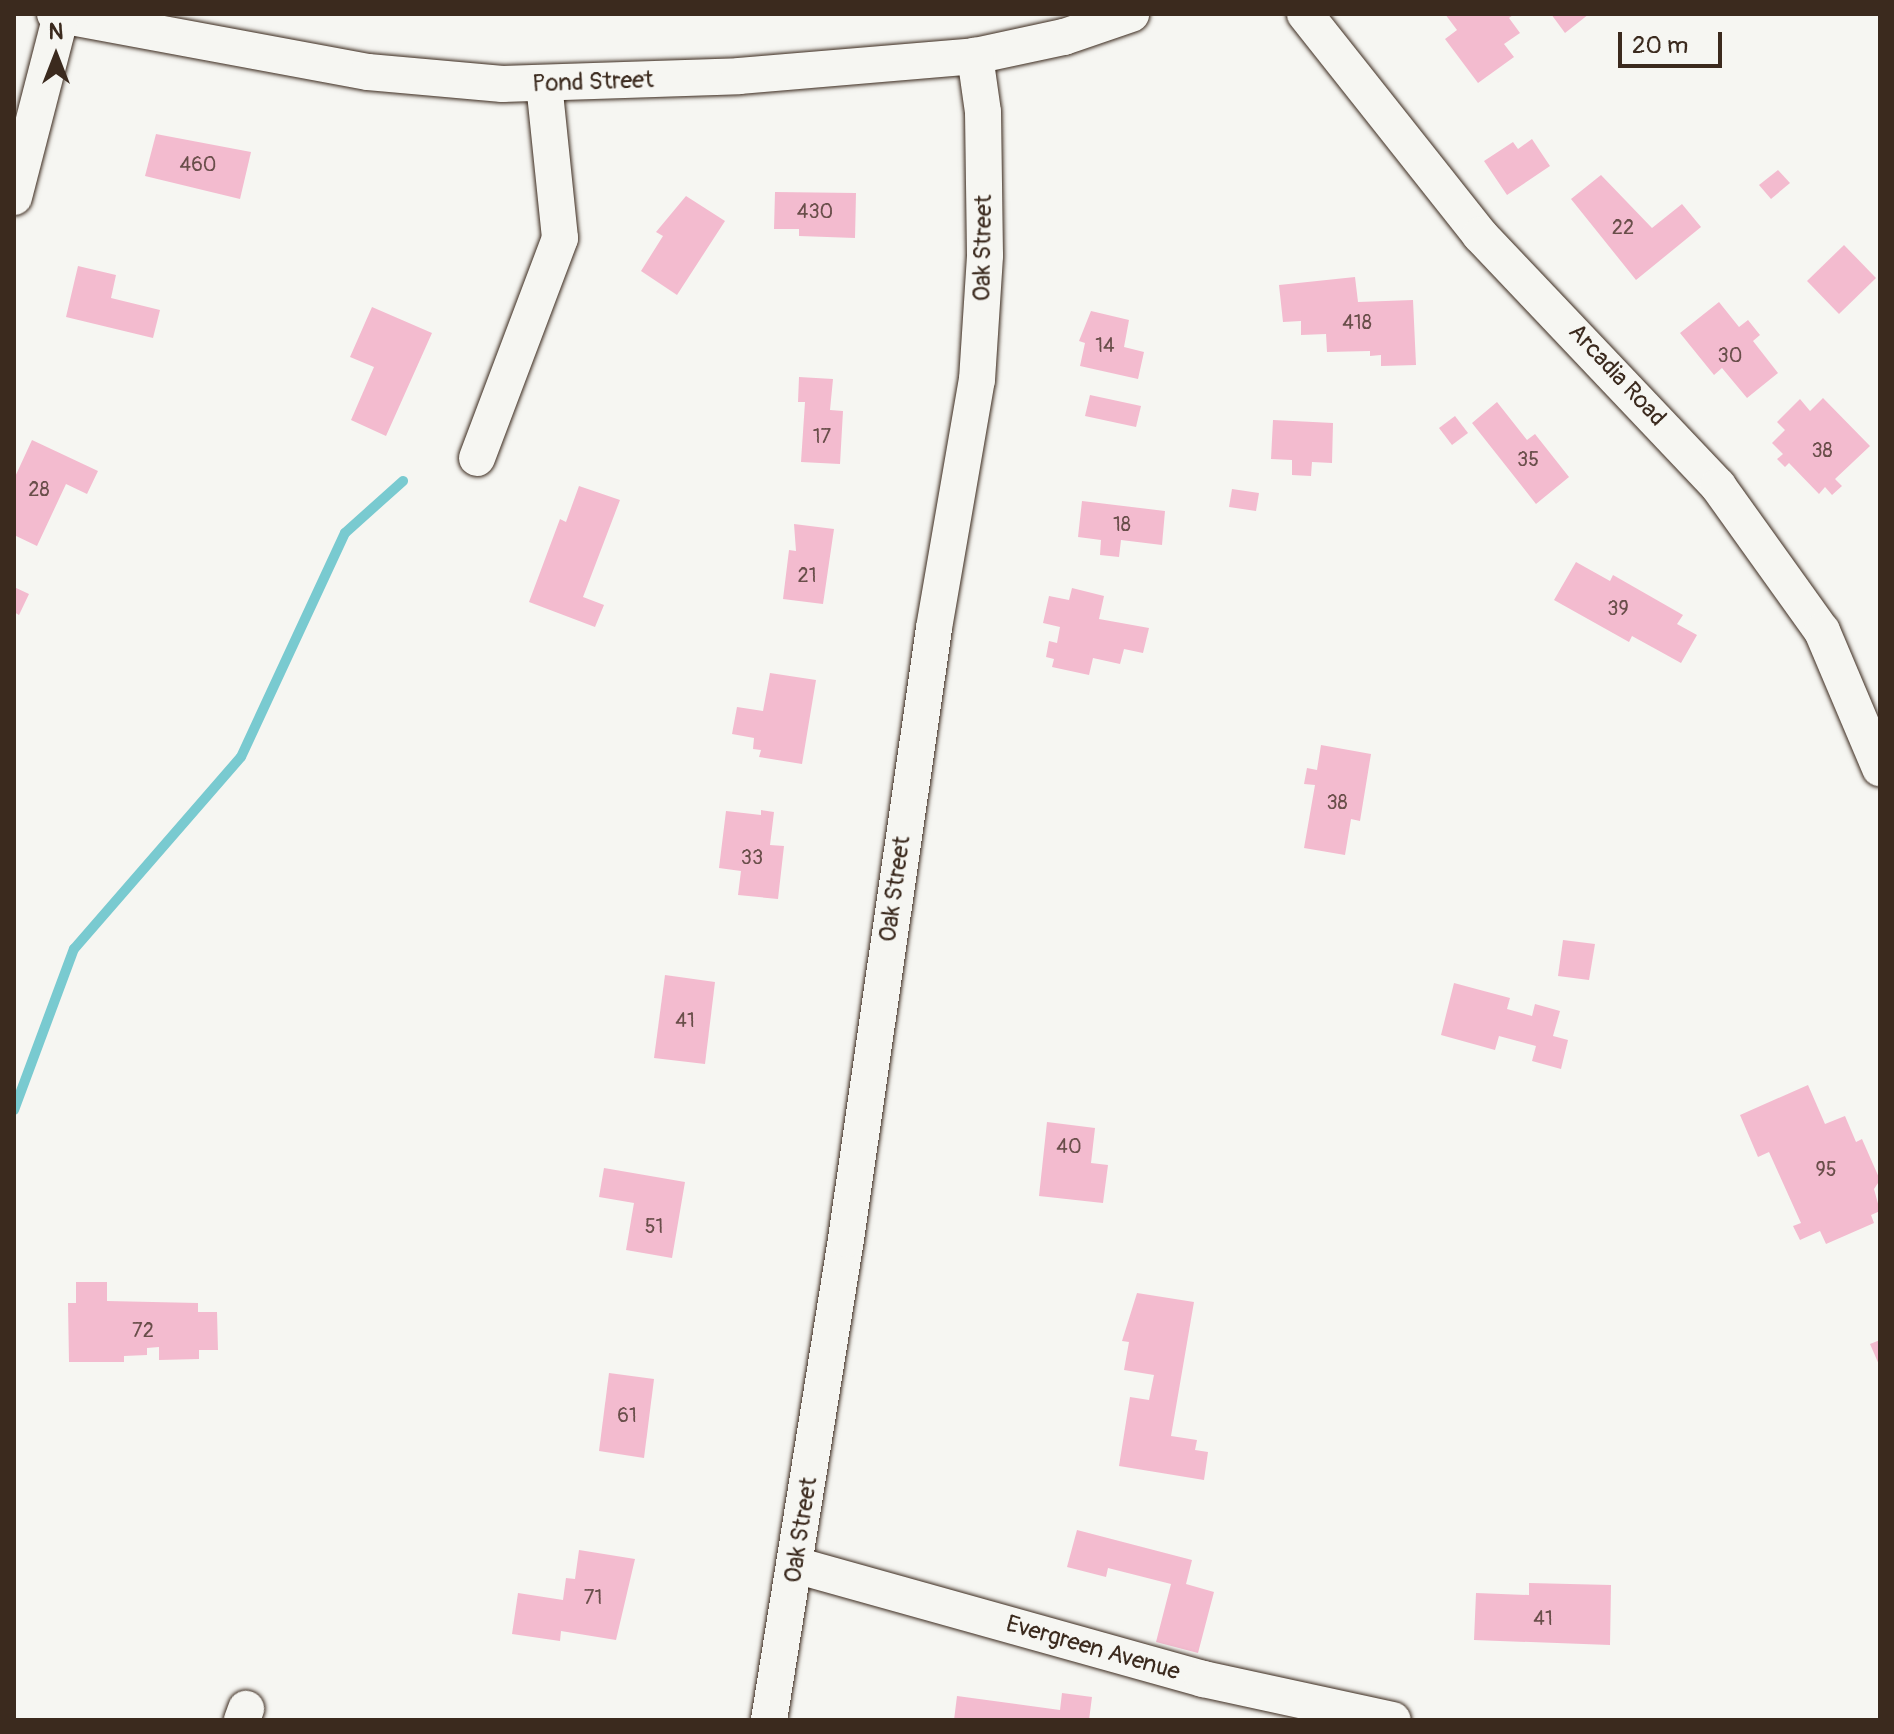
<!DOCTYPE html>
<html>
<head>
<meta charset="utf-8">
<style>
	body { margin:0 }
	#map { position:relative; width:1894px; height:1734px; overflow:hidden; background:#f6f6f2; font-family:Pangolin,sans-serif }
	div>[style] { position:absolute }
	.stream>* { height:10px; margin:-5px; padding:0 5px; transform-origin:5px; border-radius:5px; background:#79cad0 }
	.building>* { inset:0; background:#f3bbcf }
	.roads { filter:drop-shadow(0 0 2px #3b2a1e) drop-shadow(0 0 2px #3b2a1e) }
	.minor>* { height:36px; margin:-18px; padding:0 18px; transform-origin:18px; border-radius:18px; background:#f6f6f2 }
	span { translate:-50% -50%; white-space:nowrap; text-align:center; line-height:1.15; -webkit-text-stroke:6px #f6f6f2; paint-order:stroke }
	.number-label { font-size:20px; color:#694e4a }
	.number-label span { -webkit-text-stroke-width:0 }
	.street-label { font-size:24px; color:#3b2a1e }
	.frame { position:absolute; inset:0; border:16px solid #3b2a1e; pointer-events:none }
	.north { position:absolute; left:16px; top:16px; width:80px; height:80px; -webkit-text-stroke:6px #f6f6f2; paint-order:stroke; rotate:0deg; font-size:22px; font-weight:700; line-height:32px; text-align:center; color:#3b2a1e }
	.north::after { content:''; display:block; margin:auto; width:28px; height:36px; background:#3b2a1e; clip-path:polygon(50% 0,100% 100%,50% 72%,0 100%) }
	.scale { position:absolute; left:1618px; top:32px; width:104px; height:36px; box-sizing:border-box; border:4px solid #3b2a1e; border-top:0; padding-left:10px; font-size:24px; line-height:28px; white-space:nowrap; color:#3b2a1e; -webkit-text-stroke:6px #f6f6f2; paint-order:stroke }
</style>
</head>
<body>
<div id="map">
	<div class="stream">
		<i style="left:14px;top:1110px;width:172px;rotate:-69.6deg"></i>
		<i style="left:74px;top:949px;width:254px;rotate:-49deg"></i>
		<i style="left:241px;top:757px;width:247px;rotate:-65.1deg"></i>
		<i style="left:345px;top:533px;width:78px;rotate:-41.9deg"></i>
	</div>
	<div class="building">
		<i style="clip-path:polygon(1445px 14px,1514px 14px,1509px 18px,1520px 33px,1504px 44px,1514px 57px,1478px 83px,1445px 39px,1457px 30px)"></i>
		<i style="clip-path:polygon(1551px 14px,1589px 14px,1565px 33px)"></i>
		<i style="clip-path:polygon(156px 134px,251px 152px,240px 199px,145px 176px)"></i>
		<i style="clip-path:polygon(1532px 139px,1550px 166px,1507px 195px,1484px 161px,1513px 142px,1518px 149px)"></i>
		<i style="clip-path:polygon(1778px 170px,1790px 183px,1771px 199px,1759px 185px)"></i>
		<i style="clip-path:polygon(1601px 175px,1652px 228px,1682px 204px,1701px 227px,1636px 280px,1571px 199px)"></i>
		<i style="clip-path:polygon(775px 192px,856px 193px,855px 238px,799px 236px,799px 229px,774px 229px)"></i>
		<i style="clip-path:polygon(686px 196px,725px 221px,677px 295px,641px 271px,663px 236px,656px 232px)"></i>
		<i style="clip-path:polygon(1844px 245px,1876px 278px,1839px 314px,1807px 281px)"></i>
		<i style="clip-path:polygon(78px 266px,116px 275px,111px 298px,160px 310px,153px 338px,66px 317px)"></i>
		<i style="clip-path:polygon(1355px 277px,1358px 302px,1413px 300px,1416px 365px,1381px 366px,1381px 355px,1370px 356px,1370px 351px,1327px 352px,1326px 334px,1301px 335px,1301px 321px,1283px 322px,1279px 285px)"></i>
		<i style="clip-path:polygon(1719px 302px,1739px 327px,1748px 320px,1760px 335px,1753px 341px,1778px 373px,1747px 398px,1722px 368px,1714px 375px,1680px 333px)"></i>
		<i style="clip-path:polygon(372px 307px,432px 333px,386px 436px,351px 420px,374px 367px,350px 357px)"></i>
		<i style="clip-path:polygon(1091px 311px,1129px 320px,1124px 347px,1144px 352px,1138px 379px,1080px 366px,1085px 343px,1079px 341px)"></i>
		<i style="clip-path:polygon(799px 377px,833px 379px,830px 410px,843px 411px,840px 464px,801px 462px,805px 402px,798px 402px)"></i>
		<i style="clip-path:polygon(1090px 395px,1141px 406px,1136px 427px,1085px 416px)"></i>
		<i style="clip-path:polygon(1823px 398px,1870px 446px,1835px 479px,1842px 486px,1832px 495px,1825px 487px,1819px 494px,1789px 463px,1785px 467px,1777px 459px,1783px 454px,1772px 443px,1785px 430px,1777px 422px,1800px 399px,1810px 411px)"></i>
		<i style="clip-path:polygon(1497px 402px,1527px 440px,1535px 434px,1569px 477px,1536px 504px,1472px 423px)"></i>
		<i style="clip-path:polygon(1455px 416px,1468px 433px,1452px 445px,1439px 428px)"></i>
		<i style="clip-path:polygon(1273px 420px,1333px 423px,1332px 463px,1312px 462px,1311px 476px,1292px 475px,1292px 460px,1271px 459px)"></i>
		<i style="clip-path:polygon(32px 440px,98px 471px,87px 494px,66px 484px,37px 546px,14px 535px,14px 479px)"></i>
		<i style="clip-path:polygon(579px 486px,620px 500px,583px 597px,604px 605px,595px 627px,529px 602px,560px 519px,566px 522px)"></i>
		<i style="clip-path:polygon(1232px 489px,1259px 493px,1256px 511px,1229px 507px)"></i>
		<i style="clip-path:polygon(1082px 501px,1165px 511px,1162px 545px,1121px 540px,1119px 557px,1100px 555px,1101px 540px,1078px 537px)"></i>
		<i style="clip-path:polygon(794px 524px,834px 529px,823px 604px,783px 599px,789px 550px,796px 551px)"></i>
		<i style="clip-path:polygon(1576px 562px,1610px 581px,1613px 575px,1683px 615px,1677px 624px,1697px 635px,1681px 663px,1632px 636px,1629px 642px,1554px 600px)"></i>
		<i style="clip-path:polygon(14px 587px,29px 594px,19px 615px,14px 612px)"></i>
		<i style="clip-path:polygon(1072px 588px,1104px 596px,1099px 619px,1149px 628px,1143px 653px,1124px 649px,1120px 664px,1093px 658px,1089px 675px,1052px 667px,1054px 659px,1046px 657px,1049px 641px,1057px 643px,1060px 627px,1043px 623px,1049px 596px,1069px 600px)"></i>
		<i style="clip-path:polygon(770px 673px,816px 680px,802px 764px,759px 757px,761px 750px,753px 749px,754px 738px,732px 734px,737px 707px,763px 711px)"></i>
		<i style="clip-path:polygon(1321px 745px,1371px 754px,1360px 821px,1351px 819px,1345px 855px,1304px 848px,1315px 785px,1304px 784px,1307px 768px,1317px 770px)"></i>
		<i style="clip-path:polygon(761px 810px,774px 812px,770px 845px,784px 846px,778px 899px,738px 895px,741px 871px,719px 868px,726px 811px,761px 815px)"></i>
		<i style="clip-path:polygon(1563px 940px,1595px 944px,1589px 980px,1558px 976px)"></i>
		<i style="clip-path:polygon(665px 975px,715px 982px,705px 1064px,654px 1058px)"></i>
		<i style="clip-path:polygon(1454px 983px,1510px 998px,1507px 1009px,1532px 1016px,1535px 1004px,1560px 1011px,1553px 1036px,1568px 1040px,1561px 1069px,1532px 1061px,1536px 1046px,1499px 1036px,1495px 1050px,1441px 1035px)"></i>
		<i style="clip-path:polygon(1808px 1085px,1825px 1124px,1845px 1116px,1856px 1142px,1862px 1139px,1880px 1180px,1874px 1189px,1880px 1211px,1871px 1215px,1874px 1223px,1826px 1244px,1820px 1231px,1800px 1240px,1793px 1226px,1801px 1223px,1769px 1152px,1758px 1157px,1740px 1115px)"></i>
		<i style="clip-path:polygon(1047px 1122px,1095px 1128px,1091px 1163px,1108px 1165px,1103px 1203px,1039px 1196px)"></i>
		<i style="clip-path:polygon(604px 1168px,685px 1182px,672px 1258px,626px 1250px,634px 1203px,599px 1197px)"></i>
		<i style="clip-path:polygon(76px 1282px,107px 1282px,107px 1301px,198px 1303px,198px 1312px,217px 1312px,218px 1350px,199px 1350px,199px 1359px,159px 1360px,159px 1347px,147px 1348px,147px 1355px,124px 1356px,124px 1362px,69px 1362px,68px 1303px,76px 1303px)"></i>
		<i style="clip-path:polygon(1137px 1293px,1194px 1302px,1171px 1436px,1197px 1440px,1195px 1450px,1208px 1452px,1204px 1480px,1119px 1466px,1130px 1397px,1149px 1400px,1154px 1375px,1124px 1370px,1129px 1342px,1122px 1341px)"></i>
		<i style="clip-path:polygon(1880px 1340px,1880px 1367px,1870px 1344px)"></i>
		<i style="clip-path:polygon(609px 1373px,654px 1379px,644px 1458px,599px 1451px)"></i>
		<i style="clip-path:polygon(1077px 1530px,1192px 1560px,1186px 1584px,1214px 1592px,1198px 1653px,1156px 1642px,1171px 1584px,1108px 1568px,1106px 1577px,1067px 1567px)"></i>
		<i style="clip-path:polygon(579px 1550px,635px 1559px,616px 1640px,561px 1631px,560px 1641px,512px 1634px,518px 1593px,563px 1600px,566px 1578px,575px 1579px)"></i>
		<i style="clip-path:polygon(1529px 1583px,1611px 1585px,1610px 1645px,1474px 1640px,1476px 1593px,1529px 1595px)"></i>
		<i style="clip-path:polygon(1062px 1693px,1092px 1697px,1089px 1720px,954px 1720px,957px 1696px,1060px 1710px)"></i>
	</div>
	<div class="roads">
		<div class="minor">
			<i style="left:55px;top:14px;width:318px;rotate:10.5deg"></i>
			<i style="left:368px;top:72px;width:135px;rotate:5.1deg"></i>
			<i style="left:502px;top:84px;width:237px;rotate:-1.9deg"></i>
			<i style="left:739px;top:76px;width:237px;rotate:-4.8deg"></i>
			<i style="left:975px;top:56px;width:91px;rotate:-12.1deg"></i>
			<i style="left:1064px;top:37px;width:71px;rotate:-18.9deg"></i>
			<i style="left:1305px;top:14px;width:282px;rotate:51.6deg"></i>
			<i style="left:1480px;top:235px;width:346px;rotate:46.5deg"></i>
			<i style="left:1718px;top:486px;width:178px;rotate:54.4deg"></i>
			<i style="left:1822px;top:631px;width:149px;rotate:67.1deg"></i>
			<i style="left:14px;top:197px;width:188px;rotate:-75.5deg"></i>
			<i style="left:477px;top:458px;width:235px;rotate:-69.3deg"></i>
			<i style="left:560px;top:238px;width:155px;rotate:-95.9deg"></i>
			<i style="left:795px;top:1565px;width:424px;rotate:15.6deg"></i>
			<i style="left:1203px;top:1679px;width:194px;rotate:12.2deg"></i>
			<i style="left:242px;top:1720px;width:12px;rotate:-70deg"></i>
			<i style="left:769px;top:1720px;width:487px;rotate:-80.9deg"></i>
			<i style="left:846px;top:1239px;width:617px;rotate:-81.8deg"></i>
			<i style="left:934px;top:628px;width:252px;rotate:-80.2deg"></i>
			<i style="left:977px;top:380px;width:125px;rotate:-86.3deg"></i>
			<i style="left:985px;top:255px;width:143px;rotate:-90.8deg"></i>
			<i style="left:983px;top:112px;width:57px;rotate:-98.1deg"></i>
		</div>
	</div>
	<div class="number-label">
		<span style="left:198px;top:164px">460</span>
		<span style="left:815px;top:211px">430</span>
		<span style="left:1623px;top:227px">22</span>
		<span style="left:1357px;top:322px">418</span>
		<span style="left:1105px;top:345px">14</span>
		<span style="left:1730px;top:355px">30</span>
		<span style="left:822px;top:436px">17</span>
		<span style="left:1822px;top:450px">38</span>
		<span style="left:1528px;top:459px">35</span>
		<span style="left:39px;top:489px">28</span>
		<span style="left:1122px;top:524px">18</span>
		<span style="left:807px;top:575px">21</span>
		<span style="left:1618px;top:608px">39</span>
		<span style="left:1337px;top:802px">38</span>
		<span style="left:752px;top:857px">33</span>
		<span style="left:685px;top:1020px">41</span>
		<span style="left:1069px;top:1146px">40</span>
		<span style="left:1826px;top:1169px">95</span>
		<span style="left:654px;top:1226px">51</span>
		<span style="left:143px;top:1330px">72</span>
		<span style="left:627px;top:1415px">61</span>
		<span style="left:593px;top:1597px">71</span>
		<span style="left:1543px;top:1618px">41</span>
	</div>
	<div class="street-label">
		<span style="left:593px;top:82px;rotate:-2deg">Pond Street</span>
		<span style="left:983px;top:248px;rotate:-89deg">Oak Street</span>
		<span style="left:1617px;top:375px;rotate:47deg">Arcadia Road</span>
		<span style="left:895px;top:889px;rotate:-82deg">Oak Street</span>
		<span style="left:801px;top:1530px;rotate:-81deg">Oak Street</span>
		<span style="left:1093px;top:1648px;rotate:16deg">Evergreen Avenue</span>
	</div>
	<div class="frame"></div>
	<div class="north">N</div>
	<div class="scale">20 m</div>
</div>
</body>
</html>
